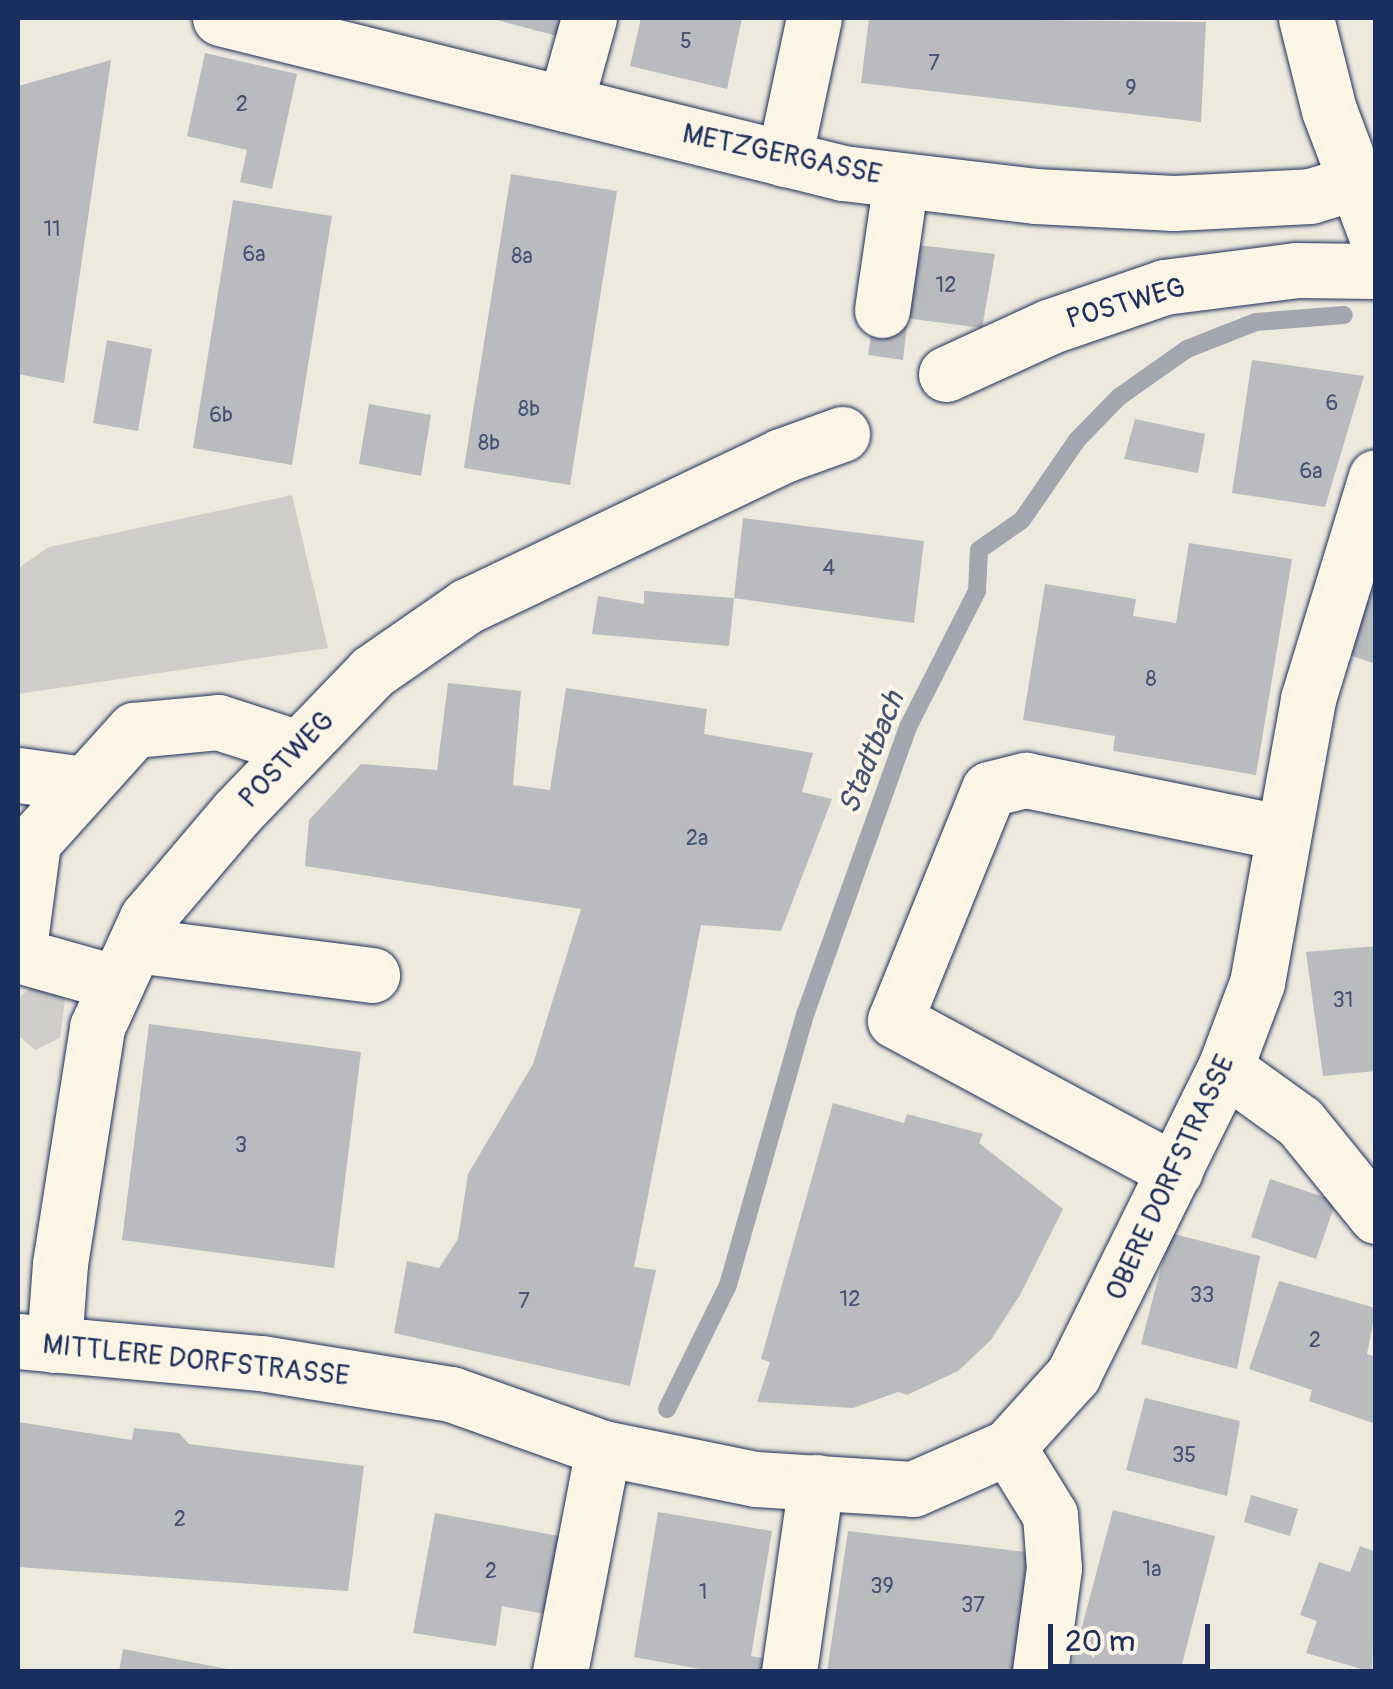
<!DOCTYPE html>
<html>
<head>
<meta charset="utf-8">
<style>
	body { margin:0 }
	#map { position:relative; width:1393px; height:1689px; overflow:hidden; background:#eee9dd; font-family:Pangolin,sans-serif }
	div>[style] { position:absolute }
	.green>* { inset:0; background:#cfcdca }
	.stream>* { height:18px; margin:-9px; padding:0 9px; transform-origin:9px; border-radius:9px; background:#a2a7af }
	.building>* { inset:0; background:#babbbe }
	.roads { filter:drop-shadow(0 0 2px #1b2f5e) drop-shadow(0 0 2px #1b2f5e) }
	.minor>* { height:55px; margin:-27.5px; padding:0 27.5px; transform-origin:27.5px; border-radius:27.5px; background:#fcf5e5 }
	span { translate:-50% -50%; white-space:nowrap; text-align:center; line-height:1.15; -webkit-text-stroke:8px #fcf5e5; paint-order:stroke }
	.number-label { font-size:22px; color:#435276 }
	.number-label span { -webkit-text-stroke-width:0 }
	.street-label { font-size:28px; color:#1b2f5e }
	.water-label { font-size:30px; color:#445376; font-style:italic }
	.frame { position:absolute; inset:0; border:20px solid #1b2f5e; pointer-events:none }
	.scale { position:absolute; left:1048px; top:1624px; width:162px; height:45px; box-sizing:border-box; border:5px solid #1b2f5e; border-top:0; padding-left:12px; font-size:30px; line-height:35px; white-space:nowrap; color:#1b2f5e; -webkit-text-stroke:8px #fcf5e5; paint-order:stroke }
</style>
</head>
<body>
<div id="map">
	<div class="green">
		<i style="clip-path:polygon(292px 495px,328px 648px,18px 694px,18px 568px,49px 547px)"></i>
		<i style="clip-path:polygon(42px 980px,66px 991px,60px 1038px,35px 1050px,18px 1035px,18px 998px)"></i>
	</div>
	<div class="stream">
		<i style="left:667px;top:1409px;width:138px;rotate:-63.8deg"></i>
		<i style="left:728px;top:1285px;width:284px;rotate:-74.1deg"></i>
		<i style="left:806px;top:1012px;width:303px;rotate:-70.3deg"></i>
		<i style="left:908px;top:727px;width:153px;rotate:-63.1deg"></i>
		<i style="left:977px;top:591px;width:41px;rotate:-87.2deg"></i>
		<i style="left:979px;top:550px;width:52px;rotate:-34.9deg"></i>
		<i style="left:1022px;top:520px;width:97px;rotate:-55.5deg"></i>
		<i style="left:1077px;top:440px;width:60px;rotate:-45.7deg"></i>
		<i style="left:1119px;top:397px;width:83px;rotate:-35.2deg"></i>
		<i style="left:1187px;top:349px;width:74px;rotate:-21.4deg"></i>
		<i style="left:1256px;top:322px;width:88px;rotate:-4.5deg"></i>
	</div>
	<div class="building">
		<i style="clip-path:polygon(489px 18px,581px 18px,576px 41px)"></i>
		<i style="clip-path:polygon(641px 18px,742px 18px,727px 89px,630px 66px)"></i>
		<i style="clip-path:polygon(869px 18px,1206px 22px,1201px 122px,861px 83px)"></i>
		<i style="clip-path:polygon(205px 53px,297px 74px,272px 189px,240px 182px,247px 150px,187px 136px)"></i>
		<i style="clip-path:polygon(111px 60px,64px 383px,18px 374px,18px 86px)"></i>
		<i style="clip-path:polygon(511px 174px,617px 191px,570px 485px,464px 468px)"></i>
		<i style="clip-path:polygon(233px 200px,332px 216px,292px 465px,193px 448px)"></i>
		<i style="clip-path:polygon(909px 244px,995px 254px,982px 328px,898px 317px)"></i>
		<i style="clip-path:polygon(873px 320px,907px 325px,903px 360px,868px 355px)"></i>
		<i style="clip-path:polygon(107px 340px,152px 349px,138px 431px,93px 423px)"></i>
		<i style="clip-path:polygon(1252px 360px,1364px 376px,1325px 507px,1232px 493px)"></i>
		<i style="clip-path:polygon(369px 404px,431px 415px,421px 476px,359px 464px)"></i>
		<i style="clip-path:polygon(1135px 419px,1205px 434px,1198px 473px,1124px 459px)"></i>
		<i style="clip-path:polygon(743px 518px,924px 541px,914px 623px,734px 598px)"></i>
		<i style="clip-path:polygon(1189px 543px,1292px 559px,1256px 775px,1113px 751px,1115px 736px,1023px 720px,1045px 584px,1136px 599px,1133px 616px,1176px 623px)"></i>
		<i style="clip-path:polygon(1375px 579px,1376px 579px,1376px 664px,1349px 655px)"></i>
		<i style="clip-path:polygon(644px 591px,734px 598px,729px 646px,592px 634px,598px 596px,644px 604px)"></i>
		<i style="clip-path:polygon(448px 683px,521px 691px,513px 785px,550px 790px,566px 688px,707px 709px,704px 734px,813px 753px,802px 792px,832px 799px,781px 931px,701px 925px,634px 1267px,656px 1270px,630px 1386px,394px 1333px,407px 1261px,439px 1268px,458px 1239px,468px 1174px,533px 1064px,581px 909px,305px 866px,309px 820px,361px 764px,437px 770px)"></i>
		<i style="clip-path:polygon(1376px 946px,1376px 1071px,1323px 1076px,1306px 952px)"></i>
		<i style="clip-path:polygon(149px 1024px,361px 1052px,334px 1268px,122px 1240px)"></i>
		<i style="clip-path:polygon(833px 1103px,904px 1123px,907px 1114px,983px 1134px,979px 1143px,1063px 1209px,1020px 1295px,991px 1340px,958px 1371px,907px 1395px,898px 1392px,853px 1408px,757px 1402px,770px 1362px,761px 1359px)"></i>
		<i style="clip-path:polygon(1270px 1179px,1336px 1201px,1316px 1259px,1251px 1237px)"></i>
		<i style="clip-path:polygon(1170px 1233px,1260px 1256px,1237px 1369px,1141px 1344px)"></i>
		<i style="clip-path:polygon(1279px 1281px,1376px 1308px,1367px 1354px,1376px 1357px,1376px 1424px,1309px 1401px,1312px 1390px,1249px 1369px)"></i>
		<i style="clip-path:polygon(1145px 1398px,1240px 1421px,1227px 1496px,1126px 1470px)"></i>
		<i style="clip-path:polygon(18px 1422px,132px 1440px,134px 1428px,179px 1433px,189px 1444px,364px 1466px,348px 1591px,18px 1567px)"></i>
		<i style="clip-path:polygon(1251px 1495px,1298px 1509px,1290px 1536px,1244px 1522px)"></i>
		<i style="clip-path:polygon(1113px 1510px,1215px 1536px,1180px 1672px,1070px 1672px)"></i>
		<i style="clip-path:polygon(658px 1512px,772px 1531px,751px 1656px,777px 1661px,776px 1672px,716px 1672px,634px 1657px)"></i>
		<i style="clip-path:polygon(435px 1513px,564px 1537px,550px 1615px,502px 1606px,496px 1646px,413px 1633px)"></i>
		<i style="clip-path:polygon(848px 1531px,1034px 1553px,1018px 1672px,827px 1672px)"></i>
		<i style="clip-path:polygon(1360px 1546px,1376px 1552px,1372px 1672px,1306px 1653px,1317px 1621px,1300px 1615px,1319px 1562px,1350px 1572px)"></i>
		<i style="clip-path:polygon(123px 1649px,233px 1670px,233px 1672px,119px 1672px)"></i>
	</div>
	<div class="roads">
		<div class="minor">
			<i style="left:220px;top:18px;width:642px;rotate:13.97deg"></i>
			<i style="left:843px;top:173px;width:193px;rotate:6.8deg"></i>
			<i style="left:1035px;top:196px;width:139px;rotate:2.9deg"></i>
			<i style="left:1174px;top:203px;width:136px;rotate:-2.9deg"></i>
			<i style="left:1310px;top:196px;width:46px;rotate:-16.5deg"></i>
			<i style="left:1306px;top:18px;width:95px;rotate:76deg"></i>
			<i style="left:1329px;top:110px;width:134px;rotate:69.4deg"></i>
			<i style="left:565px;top:104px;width:89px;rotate:-74.4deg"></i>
			<i style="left:784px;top:159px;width:144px;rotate:-78deg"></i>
			<i style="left:882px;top:310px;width:131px;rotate:-81.7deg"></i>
			<i style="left:946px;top:374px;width:115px;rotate:-24.6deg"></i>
			<i style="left:1051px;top:326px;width:120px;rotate:-19deg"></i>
			<i style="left:1164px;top:287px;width:133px;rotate:-7.3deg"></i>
			<i style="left:1296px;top:270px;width:80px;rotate:0.7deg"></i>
			<i style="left:18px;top:775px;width:67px;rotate:7.8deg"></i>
			<i style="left:135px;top:945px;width:239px;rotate:7.2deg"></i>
			<i style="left:117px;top:983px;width:103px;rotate:-164.2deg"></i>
			<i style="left:18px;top:955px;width:114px;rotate:-82.4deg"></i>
			<i style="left:33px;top:842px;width:151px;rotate:-48deg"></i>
			<i style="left:134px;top:730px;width:84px;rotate:-5.4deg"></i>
			<i style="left:218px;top:722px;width:84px;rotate:18deg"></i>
			<i style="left:1225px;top:1068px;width:92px;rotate:35.8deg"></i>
			<i style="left:1300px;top:1122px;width:121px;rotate:51deg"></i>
			<i style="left:1175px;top:1171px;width:318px;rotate:-151.7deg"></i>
			<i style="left:895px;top:1020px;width:249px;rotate:-67.9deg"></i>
			<i style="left:989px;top:789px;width:38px;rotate:-14deg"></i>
			<i style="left:1026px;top:780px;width:263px;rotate:11.6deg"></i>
			<i style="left:18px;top:1341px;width:244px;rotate:5.2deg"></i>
			<i style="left:261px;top:1363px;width:193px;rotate:9.3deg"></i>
			<i style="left:451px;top:1394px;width:161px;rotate:19.6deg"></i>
			<i style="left:603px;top:1448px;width:156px;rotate:11.5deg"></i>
			<i style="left:756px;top:1479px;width:157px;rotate:3.6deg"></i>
			<i style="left:913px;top:1489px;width:104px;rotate:-23.9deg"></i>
			<i style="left:1008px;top:1447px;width:97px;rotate:-47.9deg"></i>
			<i style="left:1073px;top:1375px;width:343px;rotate:-63.7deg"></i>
			<i style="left:1225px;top:1068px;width:91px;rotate:-69.4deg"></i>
			<i style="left:1257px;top:983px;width:289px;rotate:-79.8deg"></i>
			<i style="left:1308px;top:699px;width:232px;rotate:-73deg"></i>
			<i style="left:54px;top:1345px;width:81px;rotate:-85.8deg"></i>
			<i style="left:60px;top:1264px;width:240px;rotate:-81.1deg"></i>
			<i style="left:97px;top:1027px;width:120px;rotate:-65.4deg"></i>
			<i style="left:147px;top:918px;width:140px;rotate:-49.6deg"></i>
			<i style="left:238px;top:811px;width:193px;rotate:-46deg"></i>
			<i style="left:372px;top:672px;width:116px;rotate:-34.8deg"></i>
			<i style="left:467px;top:606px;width:348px;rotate:-25.5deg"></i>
			<i style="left:781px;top:456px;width:65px;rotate:-19.8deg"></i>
			<i style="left:1008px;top:1447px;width:80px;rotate:58.3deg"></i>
			<i style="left:1050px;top:1515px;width:53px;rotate:85.7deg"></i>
			<i style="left:1054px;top:1568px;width:105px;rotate:97.7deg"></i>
			<i style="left:560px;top:1672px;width:228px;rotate:-79.1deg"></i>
			<i style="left:789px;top:1672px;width:192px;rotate:-81.9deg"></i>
		</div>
	</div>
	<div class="number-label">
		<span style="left:686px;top:42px">5</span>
		<span style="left:934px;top:64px">7</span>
		<span style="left:1131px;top:89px">9</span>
		<span style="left:242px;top:105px">2</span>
		<span style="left:52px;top:230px">11</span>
		<span style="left:254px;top:255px">6a</span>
		<span style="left:522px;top:257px">8a</span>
		<span style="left:946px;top:286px">12</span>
		<span style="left:1332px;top:404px">6</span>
		<span style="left:529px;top:410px">8b</span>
		<span style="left:221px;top:416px">6b</span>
		<span style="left:489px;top:444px">8b</span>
		<span style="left:1311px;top:472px">6a</span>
		<span style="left:829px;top:569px">4</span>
		<span style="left:1151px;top:680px">8</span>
		<span style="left:697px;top:839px">2a</span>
		<span style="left:1343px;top:1001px">31</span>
		<span style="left:241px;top:1146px">3</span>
		<span style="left:1202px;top:1296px">33</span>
		<span style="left:850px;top:1300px">12</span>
		<span style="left:524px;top:1302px">7</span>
		<span style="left:1315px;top:1341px">2</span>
		<span style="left:1184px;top:1456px">35</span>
		<span style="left:180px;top:1520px">2</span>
		<span style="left:1152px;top:1570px">1a</span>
		<span style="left:491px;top:1572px">2</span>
		<span style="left:882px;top:1587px">39</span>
		<span style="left:703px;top:1593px">1</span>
		<span style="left:973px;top:1606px">37</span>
	</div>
	<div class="street-label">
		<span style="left:782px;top:155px;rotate:12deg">METZGERGASSE</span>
		<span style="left:1126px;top:304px;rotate:-16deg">POSTWEG</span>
		<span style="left:287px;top:760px;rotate:-46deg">POSTWEG</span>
		<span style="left:1171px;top:1178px;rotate:-65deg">OBERE DORFSTRASSE</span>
		<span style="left:196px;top:1361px;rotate:6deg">MITTLERE DORFSTRASSE</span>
	</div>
	<div class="water-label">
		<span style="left:872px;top:753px;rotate:-68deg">Stadtbach</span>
	</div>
	<div class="frame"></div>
	<div class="scale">20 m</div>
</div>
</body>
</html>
